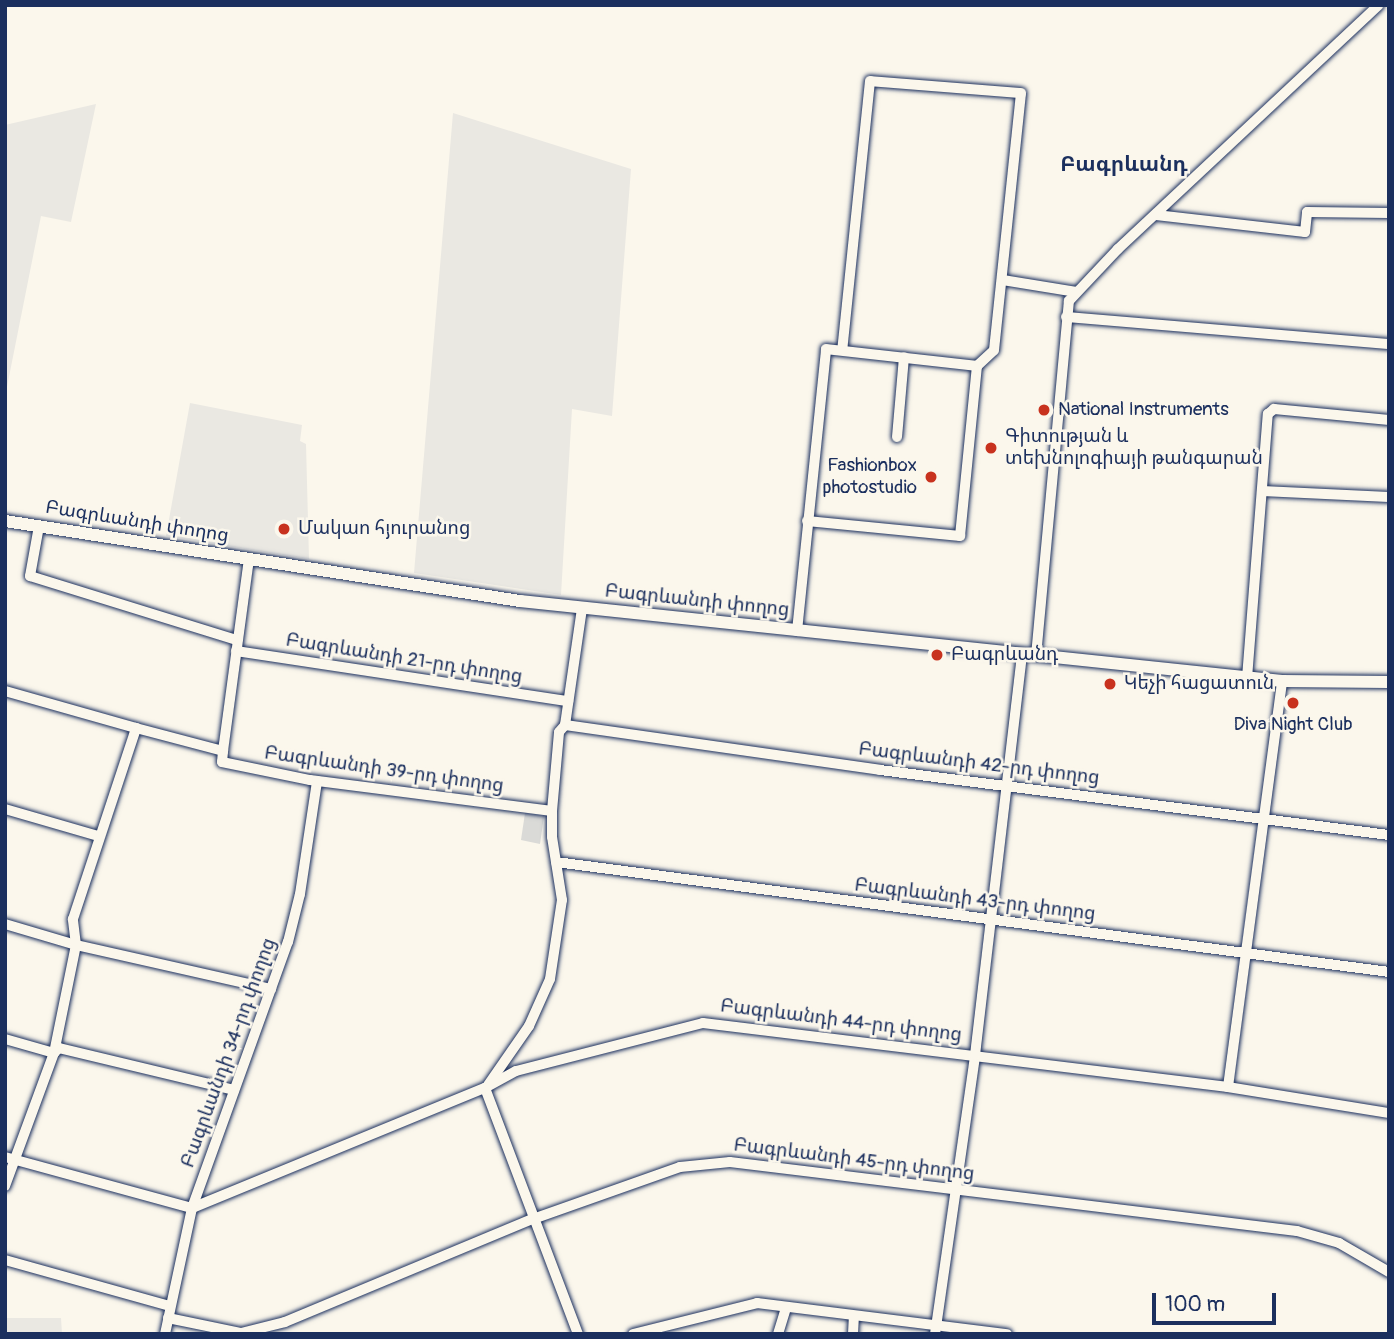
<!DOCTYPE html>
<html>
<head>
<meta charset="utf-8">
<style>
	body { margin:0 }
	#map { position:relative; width:1394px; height:1339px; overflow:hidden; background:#fbf7ec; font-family:Pangolin,"Noto Sans Armenian",sans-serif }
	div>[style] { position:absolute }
	.built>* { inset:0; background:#eae8e2 }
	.green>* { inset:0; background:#dadad7 }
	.roads { filter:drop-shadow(0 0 2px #1b2f5e) drop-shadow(0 0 2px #1b2f5e) }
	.minor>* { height:10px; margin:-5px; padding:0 5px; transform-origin:5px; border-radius:5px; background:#fbf7ec }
	.major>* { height:12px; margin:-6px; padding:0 6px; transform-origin:6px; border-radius:6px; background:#fbf7ec }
	.dots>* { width:19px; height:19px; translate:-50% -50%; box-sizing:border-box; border:4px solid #fbf7ec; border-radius:50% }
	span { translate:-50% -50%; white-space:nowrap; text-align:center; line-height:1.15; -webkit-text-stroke:5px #fbf7ec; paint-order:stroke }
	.poi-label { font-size:19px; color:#1b2f5e }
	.left { translate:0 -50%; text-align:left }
	.right { translate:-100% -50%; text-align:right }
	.street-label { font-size:19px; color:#1b2f5e }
	.neighbourhood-label { font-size:21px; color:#1b2f5e; font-weight:700 }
	.frame { position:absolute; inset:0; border:7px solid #1b2f5e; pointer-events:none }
	.scale { position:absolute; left:1152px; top:1293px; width:124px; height:32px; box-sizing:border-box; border:4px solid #1b2f5e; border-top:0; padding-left:9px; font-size:21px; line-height:24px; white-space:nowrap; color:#1b2f5e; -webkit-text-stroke:5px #fbf7ec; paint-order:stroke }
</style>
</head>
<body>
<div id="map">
	<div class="built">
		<i style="clip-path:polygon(96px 104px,71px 222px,41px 216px,5px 397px,5px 125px)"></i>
		<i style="clip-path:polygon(453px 113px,631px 169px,612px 416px,572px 409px,561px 595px,414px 573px)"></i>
		<i style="clip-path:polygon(190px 403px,302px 425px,300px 441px,306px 444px,309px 559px,166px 536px)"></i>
		<i style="clip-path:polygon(5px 1318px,61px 1318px,62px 1334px,5px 1334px)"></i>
	</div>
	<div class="green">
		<i style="clip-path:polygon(525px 813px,544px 816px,540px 844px,521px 840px)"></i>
	</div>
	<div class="roads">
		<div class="minor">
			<i style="left:1156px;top:215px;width:150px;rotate:6.5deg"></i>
			<i style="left:1305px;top:232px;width:20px;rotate:-84deg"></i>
			<i style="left:1307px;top:212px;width:82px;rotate:0.7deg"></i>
			<i style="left:1003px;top:280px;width:74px;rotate:9.3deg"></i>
			<i style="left:1066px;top:317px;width:324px;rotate:4.8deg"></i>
			<i style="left:897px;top:437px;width:80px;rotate:-85deg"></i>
			<i style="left:1262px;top:491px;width:127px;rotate:2.7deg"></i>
			<i style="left:807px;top:521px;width:154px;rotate:5.6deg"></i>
			<i style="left:960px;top:536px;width:171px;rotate:-84.3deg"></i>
			<i style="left:977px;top:366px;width:23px;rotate:-43deg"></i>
			<i style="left:994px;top:350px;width:258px;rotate:-84deg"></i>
			<i style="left:1021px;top:93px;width:151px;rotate:-175.5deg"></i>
			<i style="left:870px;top:81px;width:270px;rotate:95.9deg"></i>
			<i style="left:39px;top:526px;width:51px;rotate:100.2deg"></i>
			<i style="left:30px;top:576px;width:217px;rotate:17.2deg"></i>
			<i style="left:797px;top:631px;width:283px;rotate:-84.1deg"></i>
			<i style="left:826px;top:349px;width:152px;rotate:6.4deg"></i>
			<i style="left:236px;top:651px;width:336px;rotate:8.6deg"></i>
			<i style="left:1036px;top:656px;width:357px;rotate:-84.7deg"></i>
			<i style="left:1069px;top:301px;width:71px;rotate:-46.7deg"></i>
			<i style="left:1118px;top:249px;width:357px;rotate:-43.1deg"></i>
			<i style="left:1247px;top:678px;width:265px;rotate:-85.5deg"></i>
			<i style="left:1268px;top:414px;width:8px;rotate:-40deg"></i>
			<i style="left:1274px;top:409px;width:116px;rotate:5.5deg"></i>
			<i style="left:5px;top:691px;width:136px;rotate:15.8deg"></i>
			<i style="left:565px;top:725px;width:318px;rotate:8.1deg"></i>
			<i style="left:880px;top:770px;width:513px;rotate:7.28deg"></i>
			<i style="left:223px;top:751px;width:11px;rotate:95deg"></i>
			<i style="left:222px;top:762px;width:90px;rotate:11.6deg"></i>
			<i style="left:310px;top:780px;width:244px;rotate:7.3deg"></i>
			<i style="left:5px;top:809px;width:97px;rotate:16.2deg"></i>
			<i style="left:556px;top:862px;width:840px;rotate:7.52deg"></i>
			<i style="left:5px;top:924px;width:74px;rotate:16.5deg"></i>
			<i style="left:76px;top:945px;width:200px;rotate:12.7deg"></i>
			<i style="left:5px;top:1039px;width:51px;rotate:15.9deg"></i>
			<i style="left:54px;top:1053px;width:7px;rotate:-45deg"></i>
			<i style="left:59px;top:1048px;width:180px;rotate:13.5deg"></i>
			<i style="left:488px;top:1085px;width:72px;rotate:-55.2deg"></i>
			<i style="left:529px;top:1026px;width:51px;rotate:-65.9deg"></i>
			<i style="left:550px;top:979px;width:80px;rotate:-81.4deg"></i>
			<i style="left:562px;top:900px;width:64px;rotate:-99deg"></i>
			<i style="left:552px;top:837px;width:26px;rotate:-90deg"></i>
			<i style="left:552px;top:811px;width:79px;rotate:-84.9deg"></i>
			<i style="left:559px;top:732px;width:9px;rotate:-49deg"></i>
			<i style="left:565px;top:725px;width:118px;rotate:-81.7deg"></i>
			<i style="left:1228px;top:1087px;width:410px;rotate:-82.4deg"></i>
			<i style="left:485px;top:1088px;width:263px;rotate:69.3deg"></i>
			<i style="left:5px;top:1157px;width:194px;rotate:15.3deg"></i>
			<i style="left:192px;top:1208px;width:317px;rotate:-22.3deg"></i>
			<i style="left:485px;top:1088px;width:35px;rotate:-29deg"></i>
			<i style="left:516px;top:1071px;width:193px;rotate:-14.4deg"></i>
			<i style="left:703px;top:1023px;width:529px;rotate:6.95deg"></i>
			<i style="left:1228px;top:1087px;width:163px;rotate:9.2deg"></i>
			<i style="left:5px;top:1186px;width:142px;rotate:-69.8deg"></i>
			<i style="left:54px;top:1053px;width:110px;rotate:-78.5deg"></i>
			<i style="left:76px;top:945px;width:26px;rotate:-97deg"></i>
			<i style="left:73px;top:919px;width:201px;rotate:-71.7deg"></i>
			<i style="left:136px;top:728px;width:90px;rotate:14.8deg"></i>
			<i style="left:223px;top:751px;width:194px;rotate:-82.3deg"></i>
			<i style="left:5px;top:1260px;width:171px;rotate:15.6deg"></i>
			<i style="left:168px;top:1318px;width:75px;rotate:11.6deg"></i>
			<i style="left:241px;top:1333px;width:45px;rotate:-14deg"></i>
			<i style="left:285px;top:1322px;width:269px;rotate:-22.6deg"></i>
			<i style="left:533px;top:1219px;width:156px;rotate:-19.5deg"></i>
			<i style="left:680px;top:1167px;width:50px;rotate:-5.7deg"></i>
			<i style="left:730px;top:1162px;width:571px;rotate:6.94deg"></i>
			<i style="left:1297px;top:1231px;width:44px;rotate:15.9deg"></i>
			<i style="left:1339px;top:1243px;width:58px;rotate:30.1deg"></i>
			<i style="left:165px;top:1334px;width:129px;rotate:-77.9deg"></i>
			<i style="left:192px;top:1208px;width:283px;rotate:-70.2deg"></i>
			<i style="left:288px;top:942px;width:49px;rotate:-76deg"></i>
			<i style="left:300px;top:894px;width:114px;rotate:-81.4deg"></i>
			<i style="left:633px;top:1334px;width:128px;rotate:-14deg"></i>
			<i style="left:757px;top:1303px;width:252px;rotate:7.1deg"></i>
			<i style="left:778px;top:1334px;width:27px;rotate:-73deg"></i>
			<i style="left:853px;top:1334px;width:18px;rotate:-87deg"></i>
			<i style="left:935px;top:1334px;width:282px;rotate:-81.8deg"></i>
			<i style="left:975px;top:1055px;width:403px;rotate:-83.3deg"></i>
		</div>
		<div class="major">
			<i style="left:5px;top:521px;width:521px;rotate:8.83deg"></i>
			<i style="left:520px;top:601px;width:766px;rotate:5.99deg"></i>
			<i style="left:1282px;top:681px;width:107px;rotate:0.5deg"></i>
		</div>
	</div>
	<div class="dots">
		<i style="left:1044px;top:410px;background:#c8321e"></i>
		<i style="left:991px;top:448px;background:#c8321e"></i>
		<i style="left:931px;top:477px;background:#c8321e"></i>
		<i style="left:284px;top:529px;background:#c8321e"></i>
		<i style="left:937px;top:655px;background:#c8321e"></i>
		<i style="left:1110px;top:684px;background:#c8321e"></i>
		<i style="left:1293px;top:703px;background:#c8321e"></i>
	</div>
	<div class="poi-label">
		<span class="left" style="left:1058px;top:410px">National Instruments</span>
		<span class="left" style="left:1005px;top:448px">Գիտության և<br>տեխնոլոգիայի թանգարան</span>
		<span class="right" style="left:917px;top:477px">Fashionbox<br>photostudio</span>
		<span class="left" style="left:298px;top:529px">Մակաո հյուրանոց</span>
		<span class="left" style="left:951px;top:655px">Բագրևանդ</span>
		<span class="left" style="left:1124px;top:684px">Կեչի հացատուն</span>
		<span style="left:1293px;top:725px">Diva Night Club</span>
	</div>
	<div class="street-label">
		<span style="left:137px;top:522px;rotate:9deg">Բագրևանդի փողոց</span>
		<span style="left:697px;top:601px;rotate:6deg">Բագրևանդի փողոց</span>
		<span style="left:404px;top:659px;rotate:9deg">Բագրևանդի 21-րդ փողոց</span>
		<span style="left:979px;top:764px;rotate:7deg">Բագրևանդի 42-րդ փողոց</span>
		<span style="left:384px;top:770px;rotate:8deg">Բագրևանդի 39-րդ փողոց</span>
		<span style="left:975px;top:900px;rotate:7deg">Բագրևանդի 43-րդ փողոց</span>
		<span style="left:841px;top:1021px;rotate:7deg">Բագրևանդի 44-րդ փողոց</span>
		<span style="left:229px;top:1053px;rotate:-70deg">Բագրևանդի 34-րդ փողոց</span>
		<span style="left:854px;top:1160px;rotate:7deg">Բագրևանդի 45-րդ փողոց</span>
	</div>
	<div class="neighbourhood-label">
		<span style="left:1124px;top:165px">Բագրևանդ</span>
	</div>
	<div class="frame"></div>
	<div class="scale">100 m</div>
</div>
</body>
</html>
